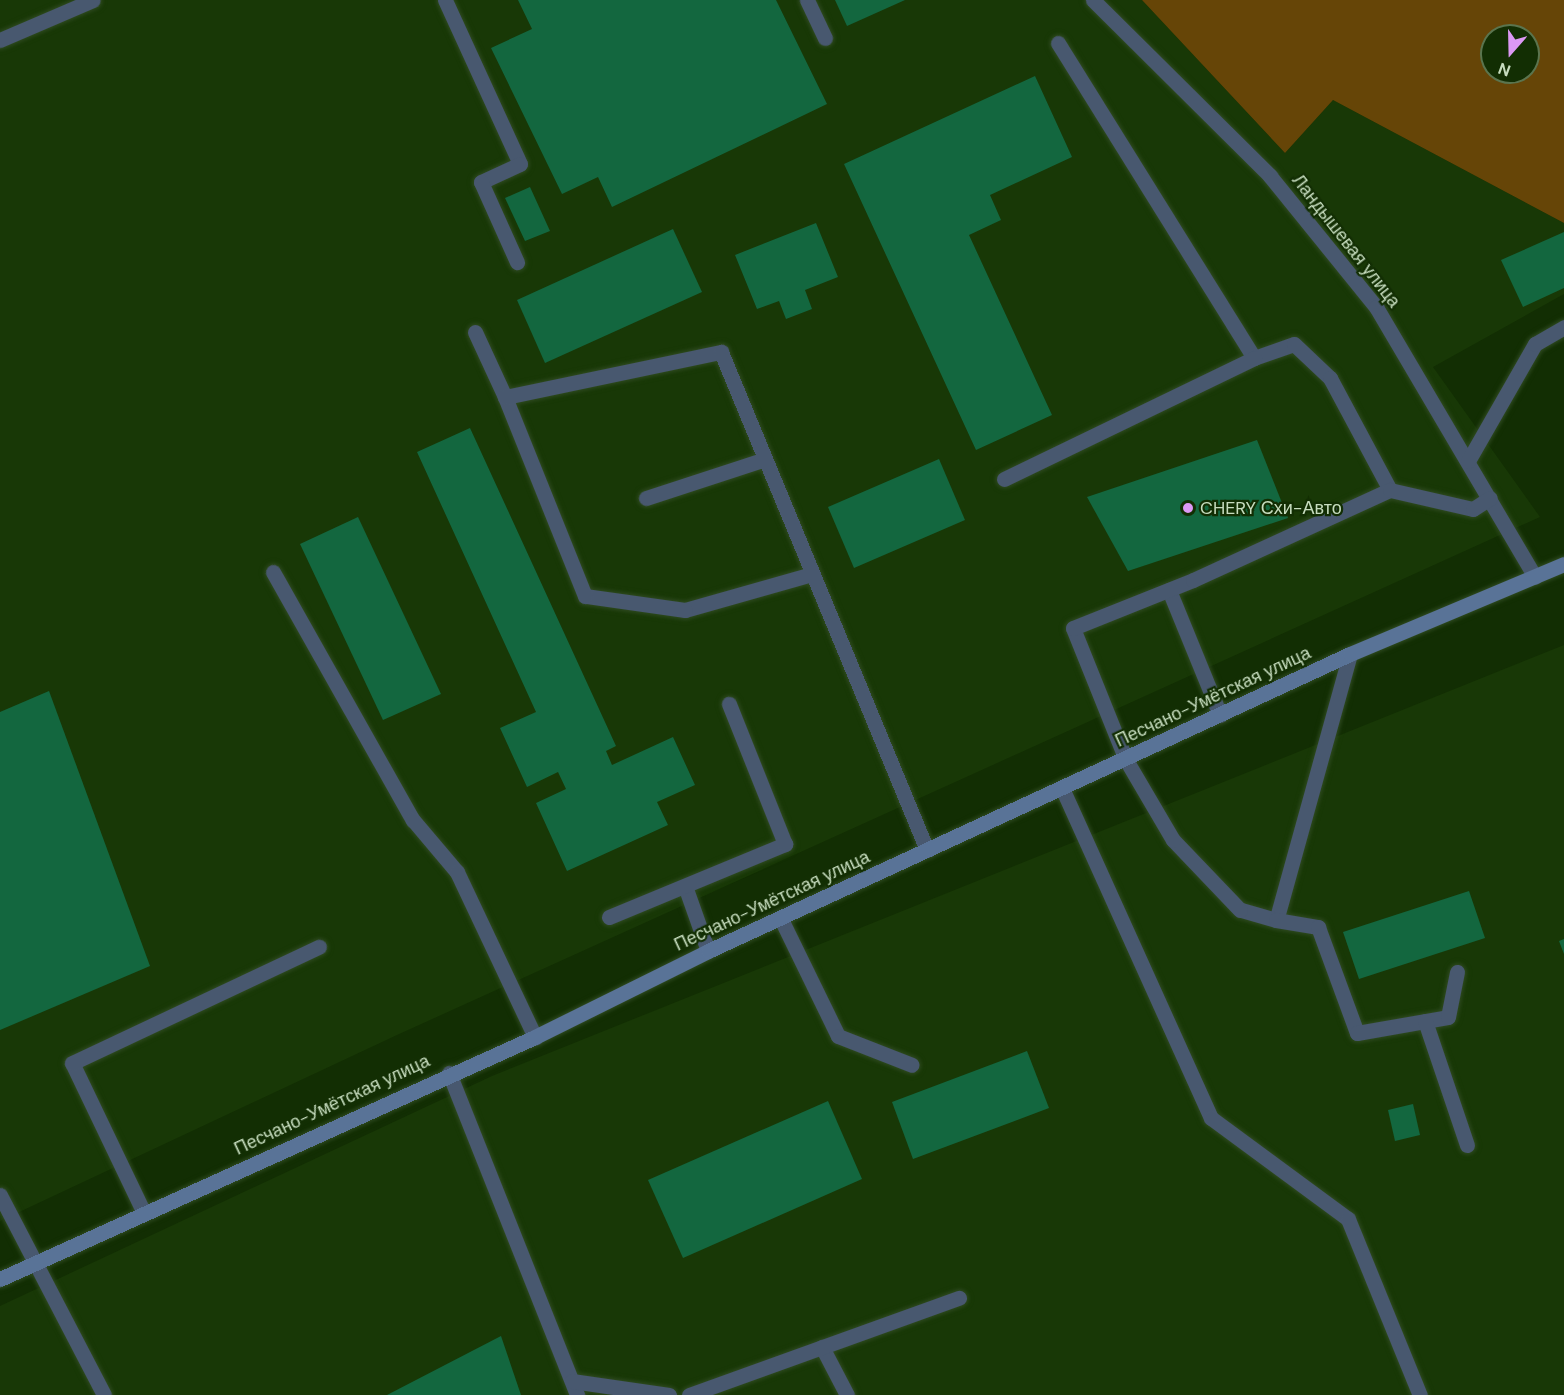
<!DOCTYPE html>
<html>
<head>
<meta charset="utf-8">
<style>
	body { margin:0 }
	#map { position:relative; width:1564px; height:1395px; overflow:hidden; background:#122e03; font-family:"DM Sans",sans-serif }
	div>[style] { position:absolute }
	.built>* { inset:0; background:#183806 }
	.green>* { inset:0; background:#664507 }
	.building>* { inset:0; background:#13673f }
	.roads { filter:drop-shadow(0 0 2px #2f4a21) drop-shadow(0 0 2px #2f4a21) }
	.lane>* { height:15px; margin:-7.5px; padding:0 7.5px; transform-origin:7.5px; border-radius:7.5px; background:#48586f }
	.secondary>* { height:15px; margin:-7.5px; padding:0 7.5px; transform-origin:7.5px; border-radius:7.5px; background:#597397 }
	.dots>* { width:16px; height:16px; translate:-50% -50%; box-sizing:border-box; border:3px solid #122e03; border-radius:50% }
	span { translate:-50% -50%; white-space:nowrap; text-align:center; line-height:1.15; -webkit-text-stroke:4.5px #122e03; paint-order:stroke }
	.street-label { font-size:18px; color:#c6dcbe }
	.poi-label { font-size:18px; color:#c6dcbe }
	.left { translate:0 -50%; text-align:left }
	.north { position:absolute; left:1480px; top:24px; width:60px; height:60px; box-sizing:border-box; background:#122e03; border:2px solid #5a744e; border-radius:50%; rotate:200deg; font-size:16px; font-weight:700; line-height:24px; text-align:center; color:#c6dcbe }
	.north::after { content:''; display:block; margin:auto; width:21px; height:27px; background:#dc99f4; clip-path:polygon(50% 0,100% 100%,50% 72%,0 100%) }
</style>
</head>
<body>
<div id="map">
	<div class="built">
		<i style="clip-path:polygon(0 0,1142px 0,1285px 153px,1333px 100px,1564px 223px,1564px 294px,1433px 367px,1540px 517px,397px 1035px,0 1221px)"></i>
		<i style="clip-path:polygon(1564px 645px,1564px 1395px,0 1395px,0 1306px,492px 1076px)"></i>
	</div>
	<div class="green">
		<i style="clip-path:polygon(evenodd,1142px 0,1564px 0,1564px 223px,1333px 100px,1285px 153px,1142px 0,1492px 36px,1528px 36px,1528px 72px,1492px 72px,1492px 36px)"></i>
	</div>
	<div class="building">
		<i style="clip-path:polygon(518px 0,776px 0,827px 104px,612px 207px,598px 177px,562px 194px,491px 48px,532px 29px)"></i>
		<i style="clip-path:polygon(835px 0,905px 0,847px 26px)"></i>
		<i style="clip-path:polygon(1035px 76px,1072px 157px,990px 195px,1001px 220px,969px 235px,1052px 415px,976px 450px,844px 164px)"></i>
		<i style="clip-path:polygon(530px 187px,550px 231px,525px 241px,505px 198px)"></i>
		<i style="clip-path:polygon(816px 223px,838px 277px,805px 290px,812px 309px,786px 319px,779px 301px,757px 309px,735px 255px)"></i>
		<i style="clip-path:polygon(673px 229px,702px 292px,545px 363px,517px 300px)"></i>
		<i style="clip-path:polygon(1564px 232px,1564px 288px,1523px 307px,1501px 260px)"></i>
		<i style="clip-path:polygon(470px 428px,616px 746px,606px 751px,612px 765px,673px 737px,695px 785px,657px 802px,668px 825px,567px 871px,536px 803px,566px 789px,558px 772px,527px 787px,500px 728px,536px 712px,417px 452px)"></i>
		<i style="clip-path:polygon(1257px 440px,1288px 518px,1128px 571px,1087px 497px)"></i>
		<i style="clip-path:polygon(939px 459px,965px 520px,854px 568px,828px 507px)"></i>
		<i style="clip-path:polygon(358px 517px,441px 694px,383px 720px,300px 544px)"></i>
		<i style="clip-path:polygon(49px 691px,150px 966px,0 1030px,0 712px)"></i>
		<i style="clip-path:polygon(1469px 891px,1485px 938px,1359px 979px,1343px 932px)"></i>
		<i style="clip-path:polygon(1564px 939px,1564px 954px,1559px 941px)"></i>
		<i style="clip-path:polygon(1027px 1051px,1049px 1108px,913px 1159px,892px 1102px)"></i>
		<i style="clip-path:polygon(828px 1101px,862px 1179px,683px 1258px,648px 1180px)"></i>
		<i style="clip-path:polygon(1413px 1104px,1420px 1135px,1395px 1141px,1388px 1110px)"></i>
		<i style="clip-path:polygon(501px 1336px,521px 1395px,387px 1395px)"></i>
	</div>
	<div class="roads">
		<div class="lane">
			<i style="left:445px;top:0;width:180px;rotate:65.4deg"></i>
			<i style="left:520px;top:164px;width:43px;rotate:155.2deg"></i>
			<i style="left:481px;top:182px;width:88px;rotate:65.8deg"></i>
			<i style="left:807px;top:0;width:42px;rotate:64.7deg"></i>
			<i style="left:1093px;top:0;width:250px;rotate:44.8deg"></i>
			<i style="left:1270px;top:176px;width:169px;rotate:51deg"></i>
			<i style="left:1376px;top:307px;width:313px;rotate:59.5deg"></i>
			<i style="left:0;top:40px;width:101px;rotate:-23.3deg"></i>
			<i style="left:1058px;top:43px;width:371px;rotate:58.1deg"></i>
			<i style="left:1254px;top:358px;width:42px;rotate:-19.3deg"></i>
			<i style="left:1294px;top:344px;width:50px;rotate:43.4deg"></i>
			<i style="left:1330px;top:378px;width:127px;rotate:61.8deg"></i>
			<i style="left:475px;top:332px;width:72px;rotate:65.2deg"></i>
			<i style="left:1468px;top:461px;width:135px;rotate:-60.2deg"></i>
			<i style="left:1535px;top:344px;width:34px;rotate:-30deg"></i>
			<i style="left:1004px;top:479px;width:278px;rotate:-25.8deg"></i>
			<i style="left:646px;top:498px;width:125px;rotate:-18.1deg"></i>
			<i style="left:273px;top:572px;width:285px;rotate:60.6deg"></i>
			<i style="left:413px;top:820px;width:68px;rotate:49.8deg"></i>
			<i style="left:457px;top:872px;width:183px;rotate:64.7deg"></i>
			<i style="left:812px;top:574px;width:132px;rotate:164.2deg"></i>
			<i style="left:685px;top:610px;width:101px;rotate:-172deg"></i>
			<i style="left:585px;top:596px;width:214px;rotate:-111.9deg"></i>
			<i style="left:505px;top:397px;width:221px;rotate:-11.8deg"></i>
			<i style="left:721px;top:352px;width:539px;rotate:67.53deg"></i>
			<i style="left:1169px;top:590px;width:135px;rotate:67.8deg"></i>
			<i style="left:1350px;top:654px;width:276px;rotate:105.5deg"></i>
			<i style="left:1276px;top:920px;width:37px;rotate:-164deg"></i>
			<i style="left:1240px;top:910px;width:97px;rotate:-133.7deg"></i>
			<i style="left:1173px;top:840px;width:93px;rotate:-120.4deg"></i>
			<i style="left:1126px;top:760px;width:142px;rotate:-111.9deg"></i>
			<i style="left:1073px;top:628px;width:129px;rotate:-21.8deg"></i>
			<i style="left:1193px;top:580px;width:217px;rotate:-24.6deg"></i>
			<i style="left:1390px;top:490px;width:85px;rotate:12.9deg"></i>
			<i style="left:1473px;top:509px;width:20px;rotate:-33deg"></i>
			<i style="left:1062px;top:788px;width:362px;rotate:65.7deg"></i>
			<i style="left:1211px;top:1118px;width:170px;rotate:36.4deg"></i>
			<i style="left:1348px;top:1219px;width:190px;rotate:67.8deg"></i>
			<i style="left:685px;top:886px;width:69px;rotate:70.5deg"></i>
			<i style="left:609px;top:917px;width:191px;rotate:-22.5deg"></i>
			<i style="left:785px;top:844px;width:151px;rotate:-111.8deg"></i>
			<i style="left:781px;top:919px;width:130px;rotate:64deg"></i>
			<i style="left:838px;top:1036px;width:79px;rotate:21.4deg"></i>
			<i style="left:1276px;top:920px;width:43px;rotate:9.5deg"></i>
			<i style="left:1318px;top:927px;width:113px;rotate:69.8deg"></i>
			<i style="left:1357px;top:1033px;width:92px;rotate:-10deg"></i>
			<i style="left:1448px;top:1017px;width:46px;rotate:-78.7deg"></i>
			<i style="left:1425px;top:1021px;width:131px;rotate:71.3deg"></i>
			<i style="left:449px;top:1073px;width:347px;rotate:68.3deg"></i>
			<i style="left:0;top:1195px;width:225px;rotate:62.5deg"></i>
			<i style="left:144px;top:1213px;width:166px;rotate:-115.6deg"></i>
			<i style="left:72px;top:1063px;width:273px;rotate:-25.2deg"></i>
			<i style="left:822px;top:1347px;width:54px;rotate:62.5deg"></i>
			<i style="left:572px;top:1381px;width:98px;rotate:8.2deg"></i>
			<i style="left:689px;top:1395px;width:287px;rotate:-19.8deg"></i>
		</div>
		<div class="secondary">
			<i style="left:0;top:1279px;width:587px;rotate:-24.34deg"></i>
			<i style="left:535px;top:1037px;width:193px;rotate:-26.4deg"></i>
			<i style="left:708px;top:951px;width:707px;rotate:-24.83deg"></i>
			<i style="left:1350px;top:654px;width:232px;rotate:-22.8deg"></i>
		</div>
	</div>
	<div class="dots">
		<i style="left:1188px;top:508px;background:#dc99f4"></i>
	</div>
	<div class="street-label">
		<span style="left:1346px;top:241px;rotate:52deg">Ландышевая улица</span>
		<span style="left:1213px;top:697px;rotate:-25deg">Песчано-Умётская улица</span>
		<span style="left:772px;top:901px;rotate:-25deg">Песчано-Умётская улица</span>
		<span style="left:332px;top:1105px;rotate:-25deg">Песчано-Умётская улица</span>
	</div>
	<div class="poi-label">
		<span class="left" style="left:1200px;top:508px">CHERY Схи-Авто</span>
	</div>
	<div class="north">N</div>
</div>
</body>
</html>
